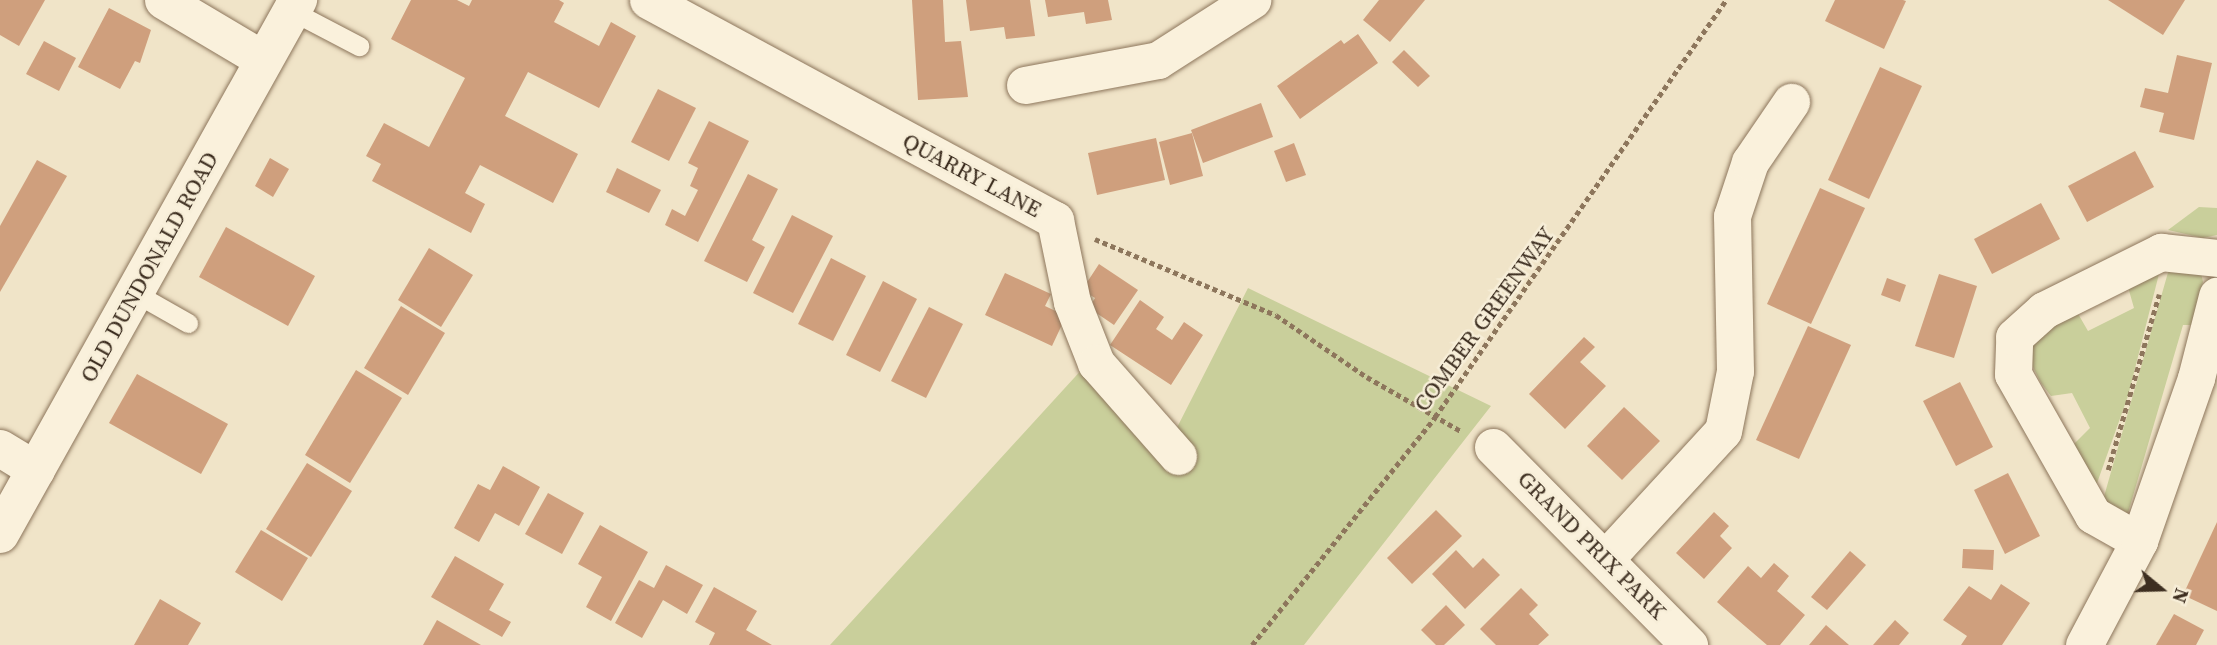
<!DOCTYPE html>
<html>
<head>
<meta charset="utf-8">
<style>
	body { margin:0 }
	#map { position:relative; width:2217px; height:645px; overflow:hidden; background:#f0e4c8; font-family:"Source Serif 4",serif }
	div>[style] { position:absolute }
	.green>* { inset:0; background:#c9cf9b }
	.building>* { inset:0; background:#cf9f7d }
	.path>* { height:4.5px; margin-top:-2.25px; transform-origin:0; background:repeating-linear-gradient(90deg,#8d765c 0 5px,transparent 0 8.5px) }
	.roads { filter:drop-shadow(0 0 2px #8d765c) drop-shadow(0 0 2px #8d765c) }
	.service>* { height:19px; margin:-9.5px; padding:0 9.5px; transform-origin:9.5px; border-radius:9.5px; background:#faf1dc }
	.minor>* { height:37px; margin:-18.5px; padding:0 18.5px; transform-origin:18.5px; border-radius:18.5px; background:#faf1dc }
	.tertiary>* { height:38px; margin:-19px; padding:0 19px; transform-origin:19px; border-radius:19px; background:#faf1dc }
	span { translate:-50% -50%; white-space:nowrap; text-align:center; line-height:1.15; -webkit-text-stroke:5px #f7eed8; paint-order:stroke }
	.street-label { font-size:23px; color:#3d2e20 }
	.north { position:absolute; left:2126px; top:554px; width:70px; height:70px; -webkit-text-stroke:5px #f7eed8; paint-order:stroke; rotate:109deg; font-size:19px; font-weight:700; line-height:28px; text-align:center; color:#3d2e20 }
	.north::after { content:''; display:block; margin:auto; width:24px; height:32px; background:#3d2e20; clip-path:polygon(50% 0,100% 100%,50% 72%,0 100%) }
</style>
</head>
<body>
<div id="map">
	<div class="green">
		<i style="clip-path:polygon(2199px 207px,2217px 208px,2217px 235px,2203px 238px,2168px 230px)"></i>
		<i style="clip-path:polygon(2171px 262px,2201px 273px,2203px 282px,2192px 325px,2183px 325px,2128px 513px,2103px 500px)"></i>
		<i style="clip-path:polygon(2161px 266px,2128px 396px,2096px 486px,2073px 445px,2090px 428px,2072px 393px,2051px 396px,2041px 383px,2029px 359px,2030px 347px,2041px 322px,2077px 312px,2088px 331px,2134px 308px,2128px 287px)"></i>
		<i style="clip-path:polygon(1248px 288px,1491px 406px,1304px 645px,830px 645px,1085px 366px,1161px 459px)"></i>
	</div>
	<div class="building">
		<i style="clip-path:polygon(0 0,45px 0,19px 46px,0 35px)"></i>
		<i style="clip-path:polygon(411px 0,457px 0,469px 6px,472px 0,559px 0,564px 3px,554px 22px,599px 46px,611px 22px,636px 36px,599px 108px,528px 72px,505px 116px,578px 154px,553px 203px,480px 165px,465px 193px,485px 204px,471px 233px,372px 181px,381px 164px,366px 156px,384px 123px,429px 147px,465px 78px,391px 39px)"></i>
		<i style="clip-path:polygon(912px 0,943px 0,945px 42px,961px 41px,968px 97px,918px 100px)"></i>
		<i style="clip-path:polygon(966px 0,1030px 0,1035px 36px,1006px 39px,1004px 27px,970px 31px)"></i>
		<i style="clip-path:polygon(1045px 0,1108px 0,1112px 20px,1086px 24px,1084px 12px,1048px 17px)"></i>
		<i style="clip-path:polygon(1379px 0,1425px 0,1390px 42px,1363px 20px)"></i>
		<i style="clip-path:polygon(1835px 0,1903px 0,1906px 1px,1884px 49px,1825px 21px)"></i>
		<i style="clip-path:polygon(2108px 0,2185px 0,2163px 35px)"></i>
		<i style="clip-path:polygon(109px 8px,151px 30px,140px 63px,135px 61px,120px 89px,78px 67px)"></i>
		<i style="clip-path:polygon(1358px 34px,1378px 63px,1300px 119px,1277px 86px,1341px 40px,1344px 44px)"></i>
		<i style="clip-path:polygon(44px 41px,76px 58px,59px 91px,26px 74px)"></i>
		<i style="clip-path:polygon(1404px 50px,1430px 76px,1418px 87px,1392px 62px)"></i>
		<i style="clip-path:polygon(2177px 55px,2212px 63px,2194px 140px,2159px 132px,2164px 113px,2140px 107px,2145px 88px,2168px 93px)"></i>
		<i style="clip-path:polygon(1880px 67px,1922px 86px,1869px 199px,1828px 180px)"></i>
		<i style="clip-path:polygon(658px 89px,696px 108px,669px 161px,631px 142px)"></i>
		<i style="clip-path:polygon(1261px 103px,1273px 137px,1203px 163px,1191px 130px)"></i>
		<i style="clip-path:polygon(709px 121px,749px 141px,698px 242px,665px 225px,672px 209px,685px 216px,698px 190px,690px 186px,698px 168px,688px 163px)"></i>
		<i style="clip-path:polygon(1192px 133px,1203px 176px,1170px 185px,1159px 142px)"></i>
		<i style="clip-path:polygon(1156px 138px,1165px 180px,1097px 195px,1088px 153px)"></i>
		<i style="clip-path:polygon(1294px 143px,1306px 175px,1286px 182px,1274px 151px)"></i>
		<i style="clip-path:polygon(2135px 151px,2154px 187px,2087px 222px,2068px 186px)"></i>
		<i style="clip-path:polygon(270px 158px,289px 169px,273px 197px,255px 186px)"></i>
		<i style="clip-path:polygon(37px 160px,67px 176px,0 292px,0 226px)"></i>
		<i style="clip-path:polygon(617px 168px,661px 190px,649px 213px,606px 192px)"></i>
		<i style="clip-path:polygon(748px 174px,778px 189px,752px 240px,765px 247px,747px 282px,704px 261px)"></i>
		<i style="clip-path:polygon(1820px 188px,1865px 208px,1811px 324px,1767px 304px)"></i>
		<i style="clip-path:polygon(2041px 203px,2060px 239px,1992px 274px,1974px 239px)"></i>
		<i style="clip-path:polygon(792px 215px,833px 236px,793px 313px,753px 293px)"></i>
		<i style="clip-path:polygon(226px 227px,315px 276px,288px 326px,199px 277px)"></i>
		<i style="clip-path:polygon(429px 248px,473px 275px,441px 327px,398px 300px)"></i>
		<i style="clip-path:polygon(831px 258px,866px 276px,833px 341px,798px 324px)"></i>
		<i style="clip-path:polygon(1099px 264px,1138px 290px,1114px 325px,1089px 308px,1095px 298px,1082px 290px)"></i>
		<i style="clip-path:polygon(1005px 273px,1051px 294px,1045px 306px,1066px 316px,1052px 346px,985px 315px)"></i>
		<i style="clip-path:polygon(1939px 274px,1977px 286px,1954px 358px,1915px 346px)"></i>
		<i style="clip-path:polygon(1887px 278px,1906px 285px,1900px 302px,1881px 295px)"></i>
		<i style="clip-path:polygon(883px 281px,917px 299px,880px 372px,846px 355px)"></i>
		<i style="clip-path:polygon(1140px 300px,1164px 317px,1156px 329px,1172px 340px,1184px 322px,1203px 335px,1171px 385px,1110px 345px)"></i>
		<i style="clip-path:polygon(401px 306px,445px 333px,408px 395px,364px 368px)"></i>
		<i style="clip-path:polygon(929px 307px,963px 324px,926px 398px,891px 381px)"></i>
		<i style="clip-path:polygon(1808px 326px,1851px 345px,1799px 459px,1756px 440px)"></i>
		<i style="clip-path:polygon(1584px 337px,1595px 347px,1580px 362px,1606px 386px,1565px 429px,1529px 394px)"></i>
		<i style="clip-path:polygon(356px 370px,402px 398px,350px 483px,305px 455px)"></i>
		<i style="clip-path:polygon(137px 374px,228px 424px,201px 474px,109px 423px)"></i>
		<i style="clip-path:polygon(1960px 382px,1993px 447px,1956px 466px,1923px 401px)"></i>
		<i style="clip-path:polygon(1624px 407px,1660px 441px,1622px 480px,1587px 446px)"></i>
		<i style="clip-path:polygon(307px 463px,352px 491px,311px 557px,266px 529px)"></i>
		<i style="clip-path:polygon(503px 466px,540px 487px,519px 526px,495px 513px,479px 542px,454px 528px,478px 484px,490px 490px)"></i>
		<i style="clip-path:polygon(2008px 473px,2040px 536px,2005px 554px,1974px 490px)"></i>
		<i style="clip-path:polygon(548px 493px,584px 513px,562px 554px,525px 534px)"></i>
		<i style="clip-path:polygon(1436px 510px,1462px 536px,1412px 584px,1387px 558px)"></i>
		<i style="clip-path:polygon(1714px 512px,1729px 526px,1720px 536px,1732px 548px,1704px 579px,1676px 553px)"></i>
		<i style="clip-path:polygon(2217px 522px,2217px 611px,2183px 595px)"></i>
		<i style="clip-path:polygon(600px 525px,648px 552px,611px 621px,586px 607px,602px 577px,578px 564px)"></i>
		<i style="clip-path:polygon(261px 530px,308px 558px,282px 601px,235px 572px)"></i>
		<i style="clip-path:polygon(1963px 549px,1994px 550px,1993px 570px,1962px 568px)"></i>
		<i style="clip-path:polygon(1456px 550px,1473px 568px,1483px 558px,1500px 575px,1465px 609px,1432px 574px)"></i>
		<i style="clip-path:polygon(1850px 551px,1866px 565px,1827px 610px,1811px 597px)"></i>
		<i style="clip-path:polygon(455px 556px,504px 584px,489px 610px,511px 622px,502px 637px,431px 597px)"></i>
		<i style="clip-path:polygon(1774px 563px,1789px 576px,1777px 591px,1805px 615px,1780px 645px,1767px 645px,1717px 602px,1748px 566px,1761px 578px)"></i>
		<i style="clip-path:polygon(666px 565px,703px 585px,687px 614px,663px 600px,642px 638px,615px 623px,639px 580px,654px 588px)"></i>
		<i style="clip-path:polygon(2001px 584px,2030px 603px,2002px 645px,1961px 645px,1967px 636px,1943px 620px,1969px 586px,1991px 600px)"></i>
		<i style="clip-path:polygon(714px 587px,757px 611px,746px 630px,772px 645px,709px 645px,715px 633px,695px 622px)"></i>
		<i style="clip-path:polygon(1521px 588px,1538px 605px,1529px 614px,1549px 635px,1538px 645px,1496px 645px,1480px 629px)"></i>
		<i style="clip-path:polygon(160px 599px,201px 623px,188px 645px,134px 645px)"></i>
		<i style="clip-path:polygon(1446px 605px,1465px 625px,1444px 645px,1436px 645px,1421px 630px)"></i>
		<i style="clip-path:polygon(2174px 614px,2204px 630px,2196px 645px,2156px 645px)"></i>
		<i style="clip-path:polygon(437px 620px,481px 645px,423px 645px)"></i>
		<i style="clip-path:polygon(1895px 620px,1909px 633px,1899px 645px,1873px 645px)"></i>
		<i style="clip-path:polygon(1826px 625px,1849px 645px,1809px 645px)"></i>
	</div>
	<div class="path">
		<i style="left:1095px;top:239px;width:196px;rotate:22.8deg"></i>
		<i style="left:1276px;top:315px;width:110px;rotate:34.3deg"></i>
		<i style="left:1367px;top:377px;width:108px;rotate:29.9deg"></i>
		<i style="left:2108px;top:470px;width:183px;rotate:-73.8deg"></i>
		<i style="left:1252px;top:645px;width:292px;rotate:-51.2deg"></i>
		<i style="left:1435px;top:417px;width:508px;rotate:-55.09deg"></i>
	</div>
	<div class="roads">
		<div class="service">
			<i style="left:292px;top:11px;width:76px;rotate:27.6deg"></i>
			<i style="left:135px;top:293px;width:61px;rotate:29.5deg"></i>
		</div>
		<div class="minor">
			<i style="left:163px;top:0;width:117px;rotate:30.7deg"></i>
			<i style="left:648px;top:0;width:463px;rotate:28.4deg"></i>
			<i style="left:1055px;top:220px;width:84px;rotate:78.3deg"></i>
			<i style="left:1072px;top:302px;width:66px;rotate:68.5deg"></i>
			<i style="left:1096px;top:363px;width:124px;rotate:48.6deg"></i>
			<i style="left:1025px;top:85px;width:135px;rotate:-10.6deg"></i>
			<i style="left:1158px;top:60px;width:112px;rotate:-32.6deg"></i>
			<i style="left:1493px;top:447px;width:279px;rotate:45.3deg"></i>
			<i style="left:0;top:448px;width:42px;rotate:31.4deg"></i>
			<i style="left:2139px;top:541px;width:53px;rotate:-150.5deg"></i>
			<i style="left:2093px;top:515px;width:162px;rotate:-119.6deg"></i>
			<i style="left:2013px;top:374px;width:37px;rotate:-88deg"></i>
			<i style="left:2014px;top:337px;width:40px;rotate:-42deg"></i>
			<i style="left:2044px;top:310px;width:131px;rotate:-26.4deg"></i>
			<i style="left:2161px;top:252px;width:56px;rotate:6.1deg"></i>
			<i style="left:1607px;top:557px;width:171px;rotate:-47.4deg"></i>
			<i style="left:1723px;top:431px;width:61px;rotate:-78.7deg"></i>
			<i style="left:1735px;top:371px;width:155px;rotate:-91.1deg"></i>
			<i style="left:1732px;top:216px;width:57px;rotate:-71.6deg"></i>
			<i style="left:1750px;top:162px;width:73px;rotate:-55.7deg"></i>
			<i style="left:2084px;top:645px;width:118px;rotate:-62.1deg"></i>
			<i style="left:2139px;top:541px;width:173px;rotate:-70.7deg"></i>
			<i style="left:2196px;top:378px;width:85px;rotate:-75.6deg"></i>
		</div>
		<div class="tertiary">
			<i style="left:0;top:534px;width:612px;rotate:-60.84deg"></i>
		</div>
	</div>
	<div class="street-label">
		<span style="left:972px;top:175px;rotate:28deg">QUARRY LANE</span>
		<span style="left:149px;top:267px;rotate:-61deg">OLD DUNDONALD ROAD</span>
		<span style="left:1484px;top:319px;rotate:-54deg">COMBER GREENWAY</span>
		<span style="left:1592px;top:545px;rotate:45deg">GRAND PRIX PARK</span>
	</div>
	<div class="north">N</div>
</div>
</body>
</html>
